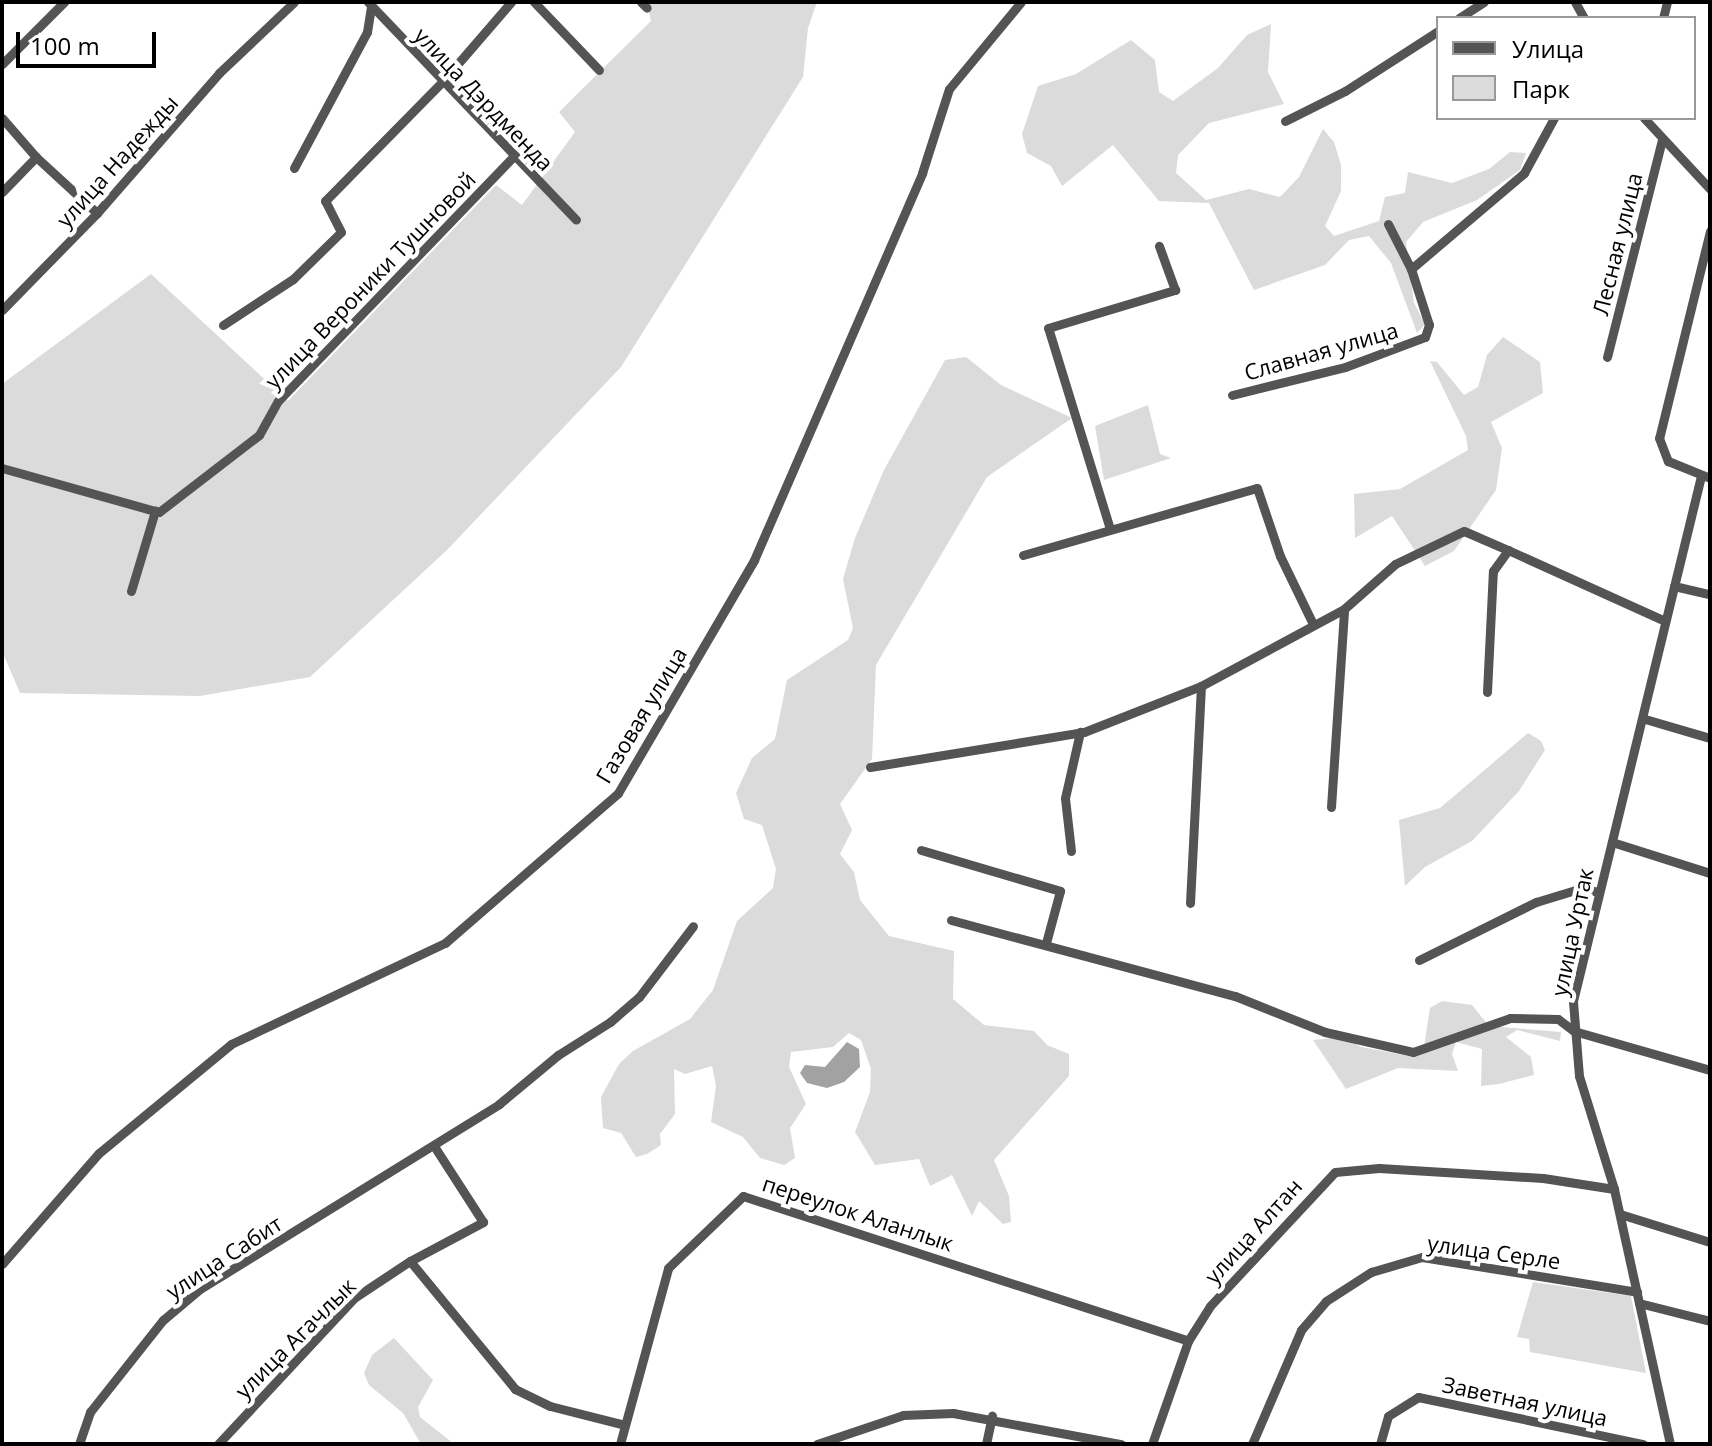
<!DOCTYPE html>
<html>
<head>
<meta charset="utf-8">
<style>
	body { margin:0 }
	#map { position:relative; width:1712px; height:1446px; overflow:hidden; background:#fff; font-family:"Open Sans",sans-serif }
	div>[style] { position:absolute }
	.green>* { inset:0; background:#dbdbdb }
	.water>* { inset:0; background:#a2a2a2 }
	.street>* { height:9px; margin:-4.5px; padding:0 4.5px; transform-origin:4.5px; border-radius:4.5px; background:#545454 }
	span { translate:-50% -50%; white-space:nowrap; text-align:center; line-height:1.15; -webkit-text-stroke:8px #fff; paint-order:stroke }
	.street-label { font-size:22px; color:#000 }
	.frame { position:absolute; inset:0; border:4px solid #000; pointer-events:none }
	.legend { position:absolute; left:1436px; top:16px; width:260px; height:104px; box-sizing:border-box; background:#fff; border:2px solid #999; margin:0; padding:10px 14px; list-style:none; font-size:24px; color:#000 }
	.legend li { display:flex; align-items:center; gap:16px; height:40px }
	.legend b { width:40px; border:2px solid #999 }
	.scale { position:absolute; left:16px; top:32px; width:140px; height:36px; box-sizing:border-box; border:4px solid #000; border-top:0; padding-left:10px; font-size:24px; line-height:28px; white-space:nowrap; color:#000; -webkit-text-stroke:6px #fff; paint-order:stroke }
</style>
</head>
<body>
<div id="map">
	<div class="green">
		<i style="clip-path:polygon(647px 2px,817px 2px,808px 28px,803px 77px,621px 367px,447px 550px,310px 677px,200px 696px,20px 693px,2px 651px,2px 384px,151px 274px,288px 401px,496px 185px,522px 205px,575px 132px,559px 112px,651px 21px)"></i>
		<i style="clip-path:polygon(1271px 24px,1268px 72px,1284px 104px,1209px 123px,1178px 155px,1176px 173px,1206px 200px,1249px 189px,1280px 197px,1299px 177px,1323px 129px,1334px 142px,1341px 165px,1341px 191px,1325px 226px,1334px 236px,1379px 221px,1385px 197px,1405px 193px,1408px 172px,1452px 183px,1489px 169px,1510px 152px,1526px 153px,1520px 170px,1477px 200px,1423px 222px,1406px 242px,1414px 303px,1425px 324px,1417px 333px,1391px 263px,1369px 236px,1349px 240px,1325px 265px,1254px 290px,1209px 203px,1159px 201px,1113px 145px,1062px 186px,1051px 166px,1027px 153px,1022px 134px,1038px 86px,1076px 74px,1131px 40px,1155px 60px,1159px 92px,1173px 101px,1218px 68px,1247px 35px)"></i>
		<i style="clip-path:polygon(1503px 337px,1540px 362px,1543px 393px,1491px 422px,1502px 448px,1496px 490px,1454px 551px,1425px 566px,1392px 516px,1355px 538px,1354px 494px,1400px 489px,1468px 450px,1466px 436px,1430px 361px,1437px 362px,1464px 395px,1478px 387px,1487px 355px)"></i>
		<i style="clip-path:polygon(966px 357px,1001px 385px,1072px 418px,987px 477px,876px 665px,872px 759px,840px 804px,852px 830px,840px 854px,854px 872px,860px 900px,889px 936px,954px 951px,953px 999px,984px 1025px,1034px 1031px,1047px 1045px,1069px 1054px,1069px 1076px,994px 1160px,1009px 1196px,1011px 1222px,1003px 1224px,979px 1201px,972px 1216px,952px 1175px,930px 1186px,919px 1159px,875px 1165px,855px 1132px,870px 1092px,871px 1069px,861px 1040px,849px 1033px,833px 1047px,791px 1052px,789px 1067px,806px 1104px,790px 1128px,795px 1158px,784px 1165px,760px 1158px,743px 1137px,711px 1122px,716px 1086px,712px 1066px,685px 1074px,674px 1069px,675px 1114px,660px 1134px,661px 1145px,647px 1154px,636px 1157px,621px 1133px,603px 1128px,601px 1097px,619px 1064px,633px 1051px,690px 1019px,713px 990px,737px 921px,773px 888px,776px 869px,762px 825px,744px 819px,736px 793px,752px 758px,775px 739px,787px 680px,848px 640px,853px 628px,843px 579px,855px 538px,884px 470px,945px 360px)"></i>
		<i style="clip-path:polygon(1148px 405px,1160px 454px,1171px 458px,1104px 480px,1095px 426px)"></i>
		<i style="clip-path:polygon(1528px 733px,1541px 741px,1545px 750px,1519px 791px,1472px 841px,1425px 867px,1405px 886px,1399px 820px,1440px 808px)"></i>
		<i style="clip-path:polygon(1442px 1001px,1472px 1005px,1489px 1026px,1561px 1032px,1560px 1041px,1517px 1030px,1506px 1037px,1531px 1057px,1534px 1075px,1499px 1084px,1481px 1086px,1482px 1049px,1456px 1042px,1452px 1054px,1458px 1071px,1398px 1068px,1346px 1089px,1313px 1040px,1344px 1037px,1361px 1047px,1409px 1056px,1423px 1053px,1430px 1008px)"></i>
		<i style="clip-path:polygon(1533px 1282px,1631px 1296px,1646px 1373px,1530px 1352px,1529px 1339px,1517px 1337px)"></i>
		<i style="clip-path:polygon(394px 1338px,433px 1380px,418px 1407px,420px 1417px,454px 1444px,421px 1444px,403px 1413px,369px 1385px,364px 1373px,372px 1355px)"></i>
	</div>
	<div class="water">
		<i style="clip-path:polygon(847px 1042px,859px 1049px,860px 1067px,844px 1082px,827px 1088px,807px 1083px,800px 1073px,805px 1065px,825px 1067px)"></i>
	</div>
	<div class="street">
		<i style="left:368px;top:2px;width:301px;rotate:46.3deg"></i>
		<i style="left:534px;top:2px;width:94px;rotate:46.3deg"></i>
		<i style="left:641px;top:2px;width:8px;rotate:45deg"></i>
		<i style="left:1575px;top:2px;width:18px;rotate:61deg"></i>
		<i style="left:1459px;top:18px;width:30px;rotate:-33deg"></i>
		<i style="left:1663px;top:18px;width:16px;rotate:-76deg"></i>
		<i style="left:2px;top:64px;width:88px;rotate:-45deg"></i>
		<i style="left:2px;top:118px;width:52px;rotate:48.9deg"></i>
		<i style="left:36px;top:157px;width:83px;rotate:42.6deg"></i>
		<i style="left:1644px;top:118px;width:97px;rotate:47.1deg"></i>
		<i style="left:1285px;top:121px;width:67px;rotate:-26.6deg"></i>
		<i style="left:1345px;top:91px;width:111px;rotate:-32.8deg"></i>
		<i style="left:294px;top:168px;width:154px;rotate:-61.8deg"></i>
		<i style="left:367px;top:32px;width:25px;rotate:-81deg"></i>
		<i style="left:2px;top:192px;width:49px;rotate:-45.8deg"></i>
		<i style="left:1388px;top:224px;width:51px;rotate:62.9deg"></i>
		<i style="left:1710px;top:231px;width:213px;rotate:103.8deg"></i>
		<i style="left:1659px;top:438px;width:25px;rotate:69deg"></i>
		<i style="left:1668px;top:461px;width:45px;rotate:22deg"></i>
		<i style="left:2px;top:310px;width:136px;rotate:-45.6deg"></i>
		<i style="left:97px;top:213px;width:186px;rotate:-48.9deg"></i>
		<i style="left:219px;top:73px;width:103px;rotate:-43.4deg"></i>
		<i style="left:223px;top:325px;width:84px;rotate:-33.3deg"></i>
		<i style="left:293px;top:279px;width:67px;rotate:-44.4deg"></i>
		<i style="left:341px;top:232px;width:35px;rotate:-117deg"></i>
		<i style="left:325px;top:201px;width:167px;rotate:-45.5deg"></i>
		<i style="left:442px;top:82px;width:106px;rotate:-49.2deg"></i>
		<i style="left:1607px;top:357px;width:224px;rotate:-75.8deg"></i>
		<i style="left:1232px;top:395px;width:116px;rotate:-13.9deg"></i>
		<i style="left:1345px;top:367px;width:85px;rotate:-20.6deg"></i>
		<i style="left:1425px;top:337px;width:13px;rotate:-72deg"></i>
		<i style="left:1429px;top:325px;width:59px;rotate:-107.8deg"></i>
		<i style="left:1411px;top:269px;width:148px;rotate:-40.3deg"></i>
		<i style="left:1524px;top:173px;width:63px;rotate:-61.4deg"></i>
		<i style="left:2px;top:468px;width:163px;rotate:15.7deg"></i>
		<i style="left:159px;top:512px;width:126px;rotate:-37.6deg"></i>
		<i style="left:259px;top:435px;width:39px;rotate:-61deg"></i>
		<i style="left:278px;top:401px;width:342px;rotate:-46.1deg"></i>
		<i style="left:1110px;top:529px;width:210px;rotate:-107.1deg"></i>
		<i style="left:1048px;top:328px;width:133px;rotate:-16.7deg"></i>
		<i style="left:1175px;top:290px;width:47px;rotate:-110deg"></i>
		<i style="left:1023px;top:555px;width:243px;rotate:-16deg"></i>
		<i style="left:1257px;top:488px;width:72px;rotate:71.3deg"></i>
		<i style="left:1280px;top:556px;width:73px;rotate:64.1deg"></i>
		<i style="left:1674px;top:586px;width:37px;rotate:13deg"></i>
		<i style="left:131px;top:591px;width:84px;rotate:-73.3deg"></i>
		<i style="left:1487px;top:692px;width:121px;rotate:-87.2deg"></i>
		<i style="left:1493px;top:571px;width:26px;rotate:-54deg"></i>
		<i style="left:1508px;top:550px;width:172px;rotate:24.3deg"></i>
		<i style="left:1645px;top:719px;width:68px;rotate:16.3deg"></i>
		<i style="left:870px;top:767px;width:217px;rotate:-9.3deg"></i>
		<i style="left:1084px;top:732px;width:126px;rotate:-21.5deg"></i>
		<i style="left:1201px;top:686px;width:162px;rotate:-28.3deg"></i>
		<i style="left:1331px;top:807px;width:198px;rotate:-86.2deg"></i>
		<i style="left:1344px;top:609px;width:68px;rotate:-41.4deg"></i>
		<i style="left:1395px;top:564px;width:76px;rotate:-25.6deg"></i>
		<i style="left:1464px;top:531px;width:48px;rotate:23.4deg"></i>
		<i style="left:1612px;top:842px;width:103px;rotate:17.6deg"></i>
		<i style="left:921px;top:850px;width:145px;rotate:16.4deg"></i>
		<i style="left:1060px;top:891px;width:54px;rotate:105.1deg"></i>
		<i style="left:1071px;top:851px;width:53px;rotate:-96.5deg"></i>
		<i style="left:1065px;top:798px;width:68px;rotate:-77.2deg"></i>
		<i style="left:1190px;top:903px;width:217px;rotate:-87.1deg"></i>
		<i style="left:951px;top:920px;width:294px;rotate:15deg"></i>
		<i style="left:1235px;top:996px;width:97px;rotate:21.8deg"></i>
		<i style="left:1325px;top:1032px;width:90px;rotate:12.8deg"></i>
		<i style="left:1413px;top:1052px;width:103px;rotate:-19.3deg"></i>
		<i style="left:1510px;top:1018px;width:48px;rotate:1.2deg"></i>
		<i style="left:1558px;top:1019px;width:20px;rotate:37deg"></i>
		<i style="left:1574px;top:1031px;width:141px;rotate:16deg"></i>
		<i style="left:1419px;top:960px;width:131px;rotate:-26.4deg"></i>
		<i style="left:1536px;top:902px;width:48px;rotate:-16.9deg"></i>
		<i style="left:1582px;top:888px;width:16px;rotate:14deg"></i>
		<i style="left:1620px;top:1214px;width:94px;rotate:17.3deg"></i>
		<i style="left:410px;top:1261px;width:83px;rotate:-28.1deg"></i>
		<i style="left:483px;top:1222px;width:90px;rotate:-122.8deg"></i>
		<i style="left:2px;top:1264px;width:147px;rotate:-48.9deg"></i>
		<i style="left:99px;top:1153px;width:171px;rotate:-39.5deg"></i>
		<i style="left:231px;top:1044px;width:237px;rotate:-25.3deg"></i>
		<i style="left:445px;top:943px;width:229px;rotate:-40.9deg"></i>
		<i style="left:618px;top:793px;width:270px;rotate:-59.7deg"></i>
		<i style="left:754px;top:560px;width:422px;rotate:-66.5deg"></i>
		<i style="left:922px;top:173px;width:88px;rotate:-72.2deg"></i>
		<i style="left:949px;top:89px;width:113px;rotate:-50.4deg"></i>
		<i style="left:1639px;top:1303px;width:73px;rotate:14.2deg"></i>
		<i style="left:79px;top:1444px;width:34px;rotate:-71deg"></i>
		<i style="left:90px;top:1412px;width:117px;rotate:-51.6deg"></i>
		<i style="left:163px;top:1320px;width:48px;rotate:-40deg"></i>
		<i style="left:200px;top:1289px;width:352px;rotate:-31.7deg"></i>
		<i style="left:499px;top:1104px;width:77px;rotate:-39.7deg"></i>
		<i style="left:558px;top:1055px;width:62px;rotate:-32.4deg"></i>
		<i style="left:610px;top:1022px;width:38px;rotate:-41deg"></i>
		<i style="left:639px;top:997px;width:89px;rotate:-52.7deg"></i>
		<i style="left:218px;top:1444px;width:200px;rotate:-47deg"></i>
		<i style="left:354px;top:1298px;width:67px;rotate:-33.5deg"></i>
		<i style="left:410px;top:1261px;width:166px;rotate:50.6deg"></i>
		<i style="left:515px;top:1389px;width:39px;rotate:26deg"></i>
		<i style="left:550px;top:1406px;width:77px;rotate:14.2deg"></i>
		<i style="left:620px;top:1444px;width:182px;rotate:-74.7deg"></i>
		<i style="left:668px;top:1268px;width:104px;rotate:-43.8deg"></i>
		<i style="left:743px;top:1196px;width:468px;rotate:18deg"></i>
		<i style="left:817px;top:1444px;width:91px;rotate:-18.6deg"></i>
		<i style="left:903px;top:1415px;width:50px;rotate:-2.3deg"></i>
		<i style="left:953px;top:1413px;width:171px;rotate:10.5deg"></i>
		<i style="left:986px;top:1444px;width:29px;rotate:-78deg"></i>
		<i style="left:1152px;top:1444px;width:109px;rotate:-70.7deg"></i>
		<i style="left:1188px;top:1341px;width:41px;rotate:-57.8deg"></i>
		<i style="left:1210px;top:1306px;width:183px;rotate:-47deg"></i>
		<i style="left:1335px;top:1172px;width:44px;rotate:-5.2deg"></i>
		<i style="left:1379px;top:1168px;width:164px;rotate:3.5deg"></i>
		<i style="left:1543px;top:1178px;width:72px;rotate:8.8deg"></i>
		<i style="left:1252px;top:1444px;width:124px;rotate:-66.7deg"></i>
		<i style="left:1301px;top:1330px;width:38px;rotate:-49deg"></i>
		<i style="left:1326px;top:1301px;width:54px;rotate:-32.8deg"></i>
		<i style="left:1371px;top:1272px;width:53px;rotate:-16.4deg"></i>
		<i style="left:1422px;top:1257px;width:218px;rotate:9.2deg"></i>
		<i style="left:1380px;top:1444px;width:29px;rotate:-74deg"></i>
		<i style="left:1388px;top:1416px;width:36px;rotate:-32deg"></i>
		<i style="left:1418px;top:1397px;width:230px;rotate:11.8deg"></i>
		<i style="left:1670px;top:1444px;width:261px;rotate:-102.4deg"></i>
		<i style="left:1614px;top:1189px;width:118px;rotate:-107.2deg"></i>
		<i style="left:1579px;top:1076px;width:75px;rotate:-94.6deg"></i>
		<i style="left:1573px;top:1001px;width:540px;rotate:-76.3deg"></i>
	</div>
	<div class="street-label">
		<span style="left:484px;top:99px;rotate:46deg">улица Дэрдменда</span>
		<span style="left:117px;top:161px;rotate:-48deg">улица Надежды</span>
		<span style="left:1617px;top:244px;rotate:-76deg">Лесная улица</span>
		<span style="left:370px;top:280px;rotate:-46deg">улица Вероники Тушновой</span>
		<span style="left:1321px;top:351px;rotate:-16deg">Славная улица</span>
		<span style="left:641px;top:715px;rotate:-59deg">Газовая улица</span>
		<span style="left:1572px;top:932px;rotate:-78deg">улица Уртак</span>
		<span style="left:858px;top:1213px;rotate:18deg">переулок Аланлык</span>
		<span style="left:1253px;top:1231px;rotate:-48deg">улица Алтан</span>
		<span style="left:1494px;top:1252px;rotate:8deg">улица Серле</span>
		<span style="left:224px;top:1257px;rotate:-33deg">улица Сабит</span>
		<span style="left:295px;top:1338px;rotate:-45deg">улица Агачлык</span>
		<span style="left:1525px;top:1401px;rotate:12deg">Заветная улица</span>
	</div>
	<div class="frame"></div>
	<ul class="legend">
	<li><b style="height:10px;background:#545454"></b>Улица</li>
	<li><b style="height:22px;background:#dbdbdb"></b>Парк</li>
	</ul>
	<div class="scale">100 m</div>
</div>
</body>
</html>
